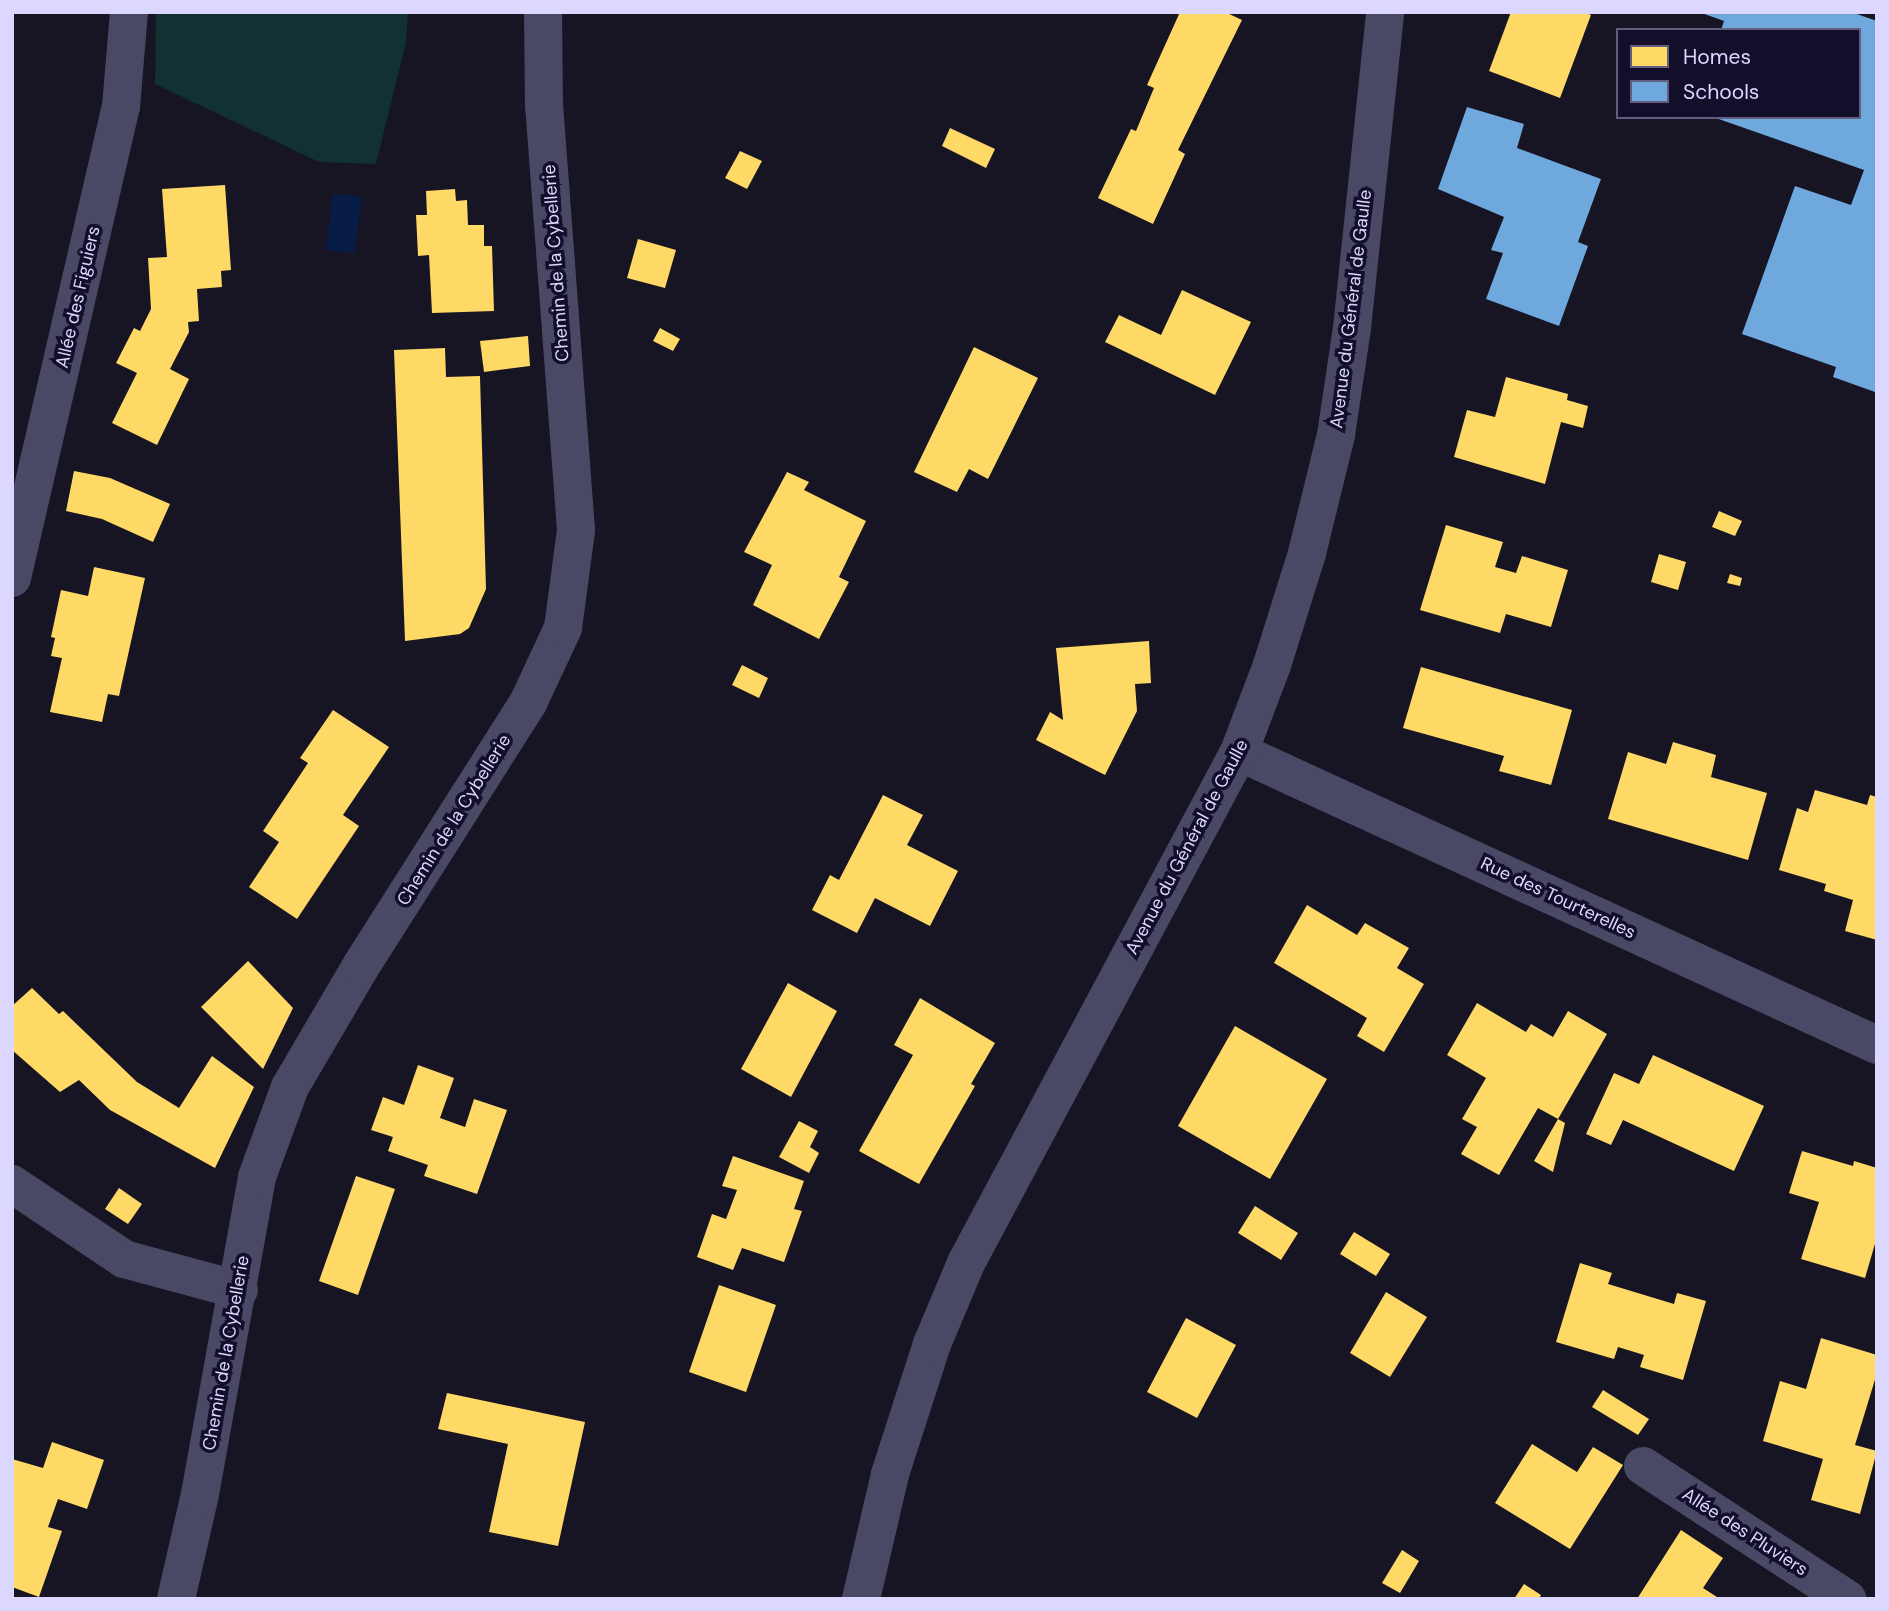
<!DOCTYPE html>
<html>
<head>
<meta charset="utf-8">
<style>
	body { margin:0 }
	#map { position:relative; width:1889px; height:1611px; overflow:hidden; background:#171424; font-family:"DM Sans",sans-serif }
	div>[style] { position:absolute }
	.green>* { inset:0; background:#113132 }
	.water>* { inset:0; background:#071d48 }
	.homes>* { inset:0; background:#ffd966 }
	.schools>* { inset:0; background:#6fa8dc }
	.minor>* { height:38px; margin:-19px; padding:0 19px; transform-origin:19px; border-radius:19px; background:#4a4965 }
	span { translate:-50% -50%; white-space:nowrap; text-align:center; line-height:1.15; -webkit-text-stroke:7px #130e2a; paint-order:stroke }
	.street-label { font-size:18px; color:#dcd7ff }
	.frame { position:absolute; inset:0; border:14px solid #dcd7ff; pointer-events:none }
	.legend { position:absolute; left:1616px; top:28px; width:245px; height:91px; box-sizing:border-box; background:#130e2a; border:2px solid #635e7f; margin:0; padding:9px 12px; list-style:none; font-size:21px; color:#dcd7ff }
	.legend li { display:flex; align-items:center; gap:14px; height:35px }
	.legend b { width:35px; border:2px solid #635e7f }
</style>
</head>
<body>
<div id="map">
	<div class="green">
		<i style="clip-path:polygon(156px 12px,408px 12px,406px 43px,376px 164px,319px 162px,155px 84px)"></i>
	</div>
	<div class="water">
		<i style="clip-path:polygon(333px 194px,362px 197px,354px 253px,326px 250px)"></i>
	</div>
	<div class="homes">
		<i style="clip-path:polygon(1180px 12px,1225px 12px,1242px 20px,1178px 150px,1185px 154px,1153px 224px,1098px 198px,1131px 129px,1136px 131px,1154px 88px,1147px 85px)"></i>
		<i style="clip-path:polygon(1511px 12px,1584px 12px,1591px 15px,1560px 98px,1489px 71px)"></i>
		<i style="clip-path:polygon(950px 128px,995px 149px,986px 168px,942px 146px)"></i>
		<i style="clip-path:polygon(740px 151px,762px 161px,747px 189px,725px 178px)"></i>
		<i style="clip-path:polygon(225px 185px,231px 270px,221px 271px,222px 287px,197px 289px,199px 321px,188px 322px,189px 332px,170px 369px,189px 379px,157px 445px,112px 423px,137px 373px,116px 363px,134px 328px,140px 331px,151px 309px,148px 258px,167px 257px,162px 189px)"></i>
		<i style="clip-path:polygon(455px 189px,456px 201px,467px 200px,468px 225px,484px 225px,484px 246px,492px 246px,494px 311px,432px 313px,429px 255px,418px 256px,416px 215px,427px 215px,426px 191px)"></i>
		<i style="clip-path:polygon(638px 239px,676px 250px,665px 288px,627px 278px)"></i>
		<i style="clip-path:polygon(1182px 290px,1251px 322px,1215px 395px,1105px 342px,1119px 315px,1161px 335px)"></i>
		<i style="clip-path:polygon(660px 328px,680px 339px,673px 351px,653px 341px)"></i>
		<i style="clip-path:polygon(528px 336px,530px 366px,484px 372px,480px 341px)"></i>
		<i style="clip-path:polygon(974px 347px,1038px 378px,988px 479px,969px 469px,957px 492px,914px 472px)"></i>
		<i style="clip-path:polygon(445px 348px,446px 377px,480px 376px,486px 589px,469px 628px,460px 634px,405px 641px,394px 350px)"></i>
		<i style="clip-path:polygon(1506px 377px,1568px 394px,1567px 400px,1588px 406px,1583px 428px,1561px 422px,1545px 484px,1454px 457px,1467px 410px,1495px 417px)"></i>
		<i style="clip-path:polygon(74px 471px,110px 478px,170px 504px,153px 542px,102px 519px,66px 511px)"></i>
		<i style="clip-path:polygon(787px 472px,809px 482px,804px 490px,866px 521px,839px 577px,849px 582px,819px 639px,753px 605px,772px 565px,744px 552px)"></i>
		<i style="clip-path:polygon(1719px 511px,1742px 521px,1735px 536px,1712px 527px)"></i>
		<i style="clip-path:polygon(1446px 525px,1503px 542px,1495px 567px,1516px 573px,1522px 556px,1568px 570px,1551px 627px,1506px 614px,1500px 633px,1420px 610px)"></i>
		<i style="clip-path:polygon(1659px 554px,1686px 562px,1678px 590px,1651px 582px)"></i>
		<i style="clip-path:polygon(94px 567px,145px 578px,119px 696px,108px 694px,102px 722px,50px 712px,62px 658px,51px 656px,55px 638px,51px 637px,61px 590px,88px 596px)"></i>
		<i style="clip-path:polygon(1730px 574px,1742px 578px,1740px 586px,1727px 583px)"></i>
		<i style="clip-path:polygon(1149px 641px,1151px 683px,1135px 684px,1137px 711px,1105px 775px,1036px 740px,1050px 712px,1063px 720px,1056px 648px)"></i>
		<i style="clip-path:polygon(742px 665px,768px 678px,759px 698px,732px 685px)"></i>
		<i style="clip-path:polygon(1421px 667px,1572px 710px,1551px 785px,1499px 771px,1504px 756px,1403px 728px)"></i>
		<i style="clip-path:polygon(333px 710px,389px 747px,343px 815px,359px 826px,297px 919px,249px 887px,279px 842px,263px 831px,308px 763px,300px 758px)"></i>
		<i style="clip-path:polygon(1673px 742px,1716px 755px,1711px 777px,1767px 793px,1748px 860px,1608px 819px,1628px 752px,1666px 764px)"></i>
		<i style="clip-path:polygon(1815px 790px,1867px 805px,1870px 795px,1877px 797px,1877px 940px,1845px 931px,1853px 900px,1824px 891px,1826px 884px,1779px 870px,1797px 808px,1808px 812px)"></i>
		<i style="clip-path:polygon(883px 795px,923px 815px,907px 845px,958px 871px,930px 926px,875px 898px,857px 933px,812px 910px,830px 875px,839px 880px)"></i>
		<i style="clip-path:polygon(1307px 905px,1357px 935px,1365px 923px,1409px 948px,1397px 968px,1424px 984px,1384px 1052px,1357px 1036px,1367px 1018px,1274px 963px)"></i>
		<i style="clip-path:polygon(248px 961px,293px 1008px,263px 1069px,201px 1007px)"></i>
		<i style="clip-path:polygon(788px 983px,837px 1011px,791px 1097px,741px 1069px)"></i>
		<i style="clip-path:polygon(32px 988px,59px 1014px,63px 1011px,137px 1082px,179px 1108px,212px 1056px,254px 1087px,215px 1168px,110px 1110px,79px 1080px,60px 1092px,12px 1050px,12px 1006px)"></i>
		<i style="clip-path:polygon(920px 998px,995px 1043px,971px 1084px,975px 1086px,919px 1184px,859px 1151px,913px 1055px,894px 1045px)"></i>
		<i style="clip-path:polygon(1477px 1003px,1526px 1032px,1531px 1024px,1553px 1037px,1568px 1011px,1607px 1034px,1558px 1119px,1538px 1108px,1499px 1175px,1461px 1154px,1477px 1127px,1462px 1119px,1486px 1078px,1447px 1055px)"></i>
		<i style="clip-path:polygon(1235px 1026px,1327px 1079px,1270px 1179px,1178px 1126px)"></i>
		<i style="clip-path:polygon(1653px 1055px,1764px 1106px,1734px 1171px,1623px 1120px,1611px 1145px,1586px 1134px,1614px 1073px,1639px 1084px)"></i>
		<i style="clip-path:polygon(418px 1065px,454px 1078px,440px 1118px,465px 1127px,474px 1099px,507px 1110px,477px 1194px,424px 1176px,428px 1165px,388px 1151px,393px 1137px,371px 1130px,383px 1097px,404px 1105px)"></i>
		<i style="clip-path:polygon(1558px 1119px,1565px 1123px,1553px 1172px,1534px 1161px)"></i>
		<i style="clip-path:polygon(799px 1121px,818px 1131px,810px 1147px,819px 1153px,809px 1173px,779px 1157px)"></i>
		<i style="clip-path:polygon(1802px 1151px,1853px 1166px,1854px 1161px,1877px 1168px,1877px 1237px,1865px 1278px,1801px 1259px,1819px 1202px,1789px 1193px)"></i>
		<i style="clip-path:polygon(733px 1156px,804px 1181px,794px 1209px,802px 1211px,784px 1262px,742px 1248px,733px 1270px,697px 1257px,712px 1214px,726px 1219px,737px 1190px,722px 1186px)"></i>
		<i style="clip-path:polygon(356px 1176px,395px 1189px,358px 1295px,319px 1281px)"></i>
		<i style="clip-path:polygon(119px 1188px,142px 1204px,128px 1224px,105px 1209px)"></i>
		<i style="clip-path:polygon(1255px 1206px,1298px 1233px,1281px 1260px,1238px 1233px)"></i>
		<i style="clip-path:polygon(1354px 1232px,1390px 1254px,1376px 1276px,1340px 1254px)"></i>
		<i style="clip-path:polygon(1580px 1263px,1612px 1273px,1608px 1284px,1674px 1304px,1677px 1293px,1706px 1301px,1683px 1380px,1640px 1367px,1644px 1355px,1618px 1347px,1614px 1359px,1556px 1342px)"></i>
		<i style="clip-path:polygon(719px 1285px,776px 1305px,746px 1392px,689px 1372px)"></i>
		<i style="clip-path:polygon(1386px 1292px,1427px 1317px,1390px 1377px,1350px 1353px)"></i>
		<i style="clip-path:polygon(1186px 1318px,1236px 1345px,1197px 1418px,1147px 1392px)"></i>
		<i style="clip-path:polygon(1821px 1338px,1877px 1355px,1877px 1373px,1855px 1445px,1877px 1451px,1860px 1514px,1811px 1500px,1823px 1459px,1763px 1441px,1780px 1381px,1806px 1389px)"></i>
		<i style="clip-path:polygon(1603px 1390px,1649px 1419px,1638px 1435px,1592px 1407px)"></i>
		<i style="clip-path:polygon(447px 1393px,585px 1422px,558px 1546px,489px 1532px,508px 1444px,438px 1429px)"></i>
		<i style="clip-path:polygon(52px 1442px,104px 1460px,87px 1509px,58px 1499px,48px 1527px,62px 1531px,39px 1597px,12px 1587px,12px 1459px,43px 1468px)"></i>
		<i style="clip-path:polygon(1532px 1444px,1577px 1472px,1593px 1447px,1623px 1465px,1570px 1549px,1495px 1503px)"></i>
		<i style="clip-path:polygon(1681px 1530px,1723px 1558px,1703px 1588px,1720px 1599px,1637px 1599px)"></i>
		<i style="clip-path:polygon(1402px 1550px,1419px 1561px,1400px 1593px,1382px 1583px)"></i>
		<i style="clip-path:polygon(1524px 1584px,1541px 1595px,1539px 1599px,1514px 1599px)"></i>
	</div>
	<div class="schools">
		<i style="clip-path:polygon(1699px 12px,1851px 12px,1877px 21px,1875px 392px,1833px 377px,1836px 367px,1742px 334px,1795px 186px,1851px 205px,1864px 170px,1713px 117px,1859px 117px,1859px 30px,1721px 30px,1724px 21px)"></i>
		<i style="clip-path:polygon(1467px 107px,1524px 124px,1517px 148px,1601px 179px,1578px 242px,1588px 246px,1559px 326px,1486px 299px,1503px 253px,1491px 250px,1504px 217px,1438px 189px)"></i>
	</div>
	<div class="minor">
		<i style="left:12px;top:578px;width:483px;rotate:-77deg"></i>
		<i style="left:121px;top:107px;width:95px;rotate:-85.2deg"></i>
		<i style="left:1239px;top:752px;width:702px;rotate:24.67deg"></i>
		<i style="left:12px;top:1184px;width:135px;rotate:33.8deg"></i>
		<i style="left:124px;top:1259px;width:119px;rotate:15.1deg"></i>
		<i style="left:1643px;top:1466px;width:244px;rotate:33.1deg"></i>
		<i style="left:176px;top:1599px;width:108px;rotate:-77.1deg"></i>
		<i style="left:200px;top:1494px;width:322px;rotate:-79.8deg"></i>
		<i style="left:257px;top:1177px;width:96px;rotate:-69.9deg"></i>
		<i style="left:290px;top:1087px;width:140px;rotate:-59.6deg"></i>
		<i style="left:361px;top:966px;width:312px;rotate:-57.6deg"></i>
		<i style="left:528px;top:703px;width:83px;rotate:-65deg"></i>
		<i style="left:563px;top:628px;width:99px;rotate:-82.4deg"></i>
		<i style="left:576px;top:530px;width:425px;rotate:-94.3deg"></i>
		<i style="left:544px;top:106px;width:94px;rotate:-90.6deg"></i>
		<i style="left:861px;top:1599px;width:128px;rotate:-76.9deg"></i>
		<i style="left:890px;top:1474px;width:137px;rotate:-72.1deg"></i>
		<i style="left:932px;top:1344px;width:88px;rotate:-67.2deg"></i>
		<i style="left:966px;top:1263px;width:579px;rotate:-61.89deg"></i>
		<i style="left:1239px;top:752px;width:93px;rotate:-69.2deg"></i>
		<i style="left:1272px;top:665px;width:117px;rotate:-72.6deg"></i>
		<i style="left:1307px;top:553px;width:122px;rotate:-76.2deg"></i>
		<i style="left:1336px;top:435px;width:108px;rotate:-81.5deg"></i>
		<i style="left:1352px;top:328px;width:318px;rotate:-84deg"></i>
	</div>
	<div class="street-label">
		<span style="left:556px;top:263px;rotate:-94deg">Chemin de la Cybellerie</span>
		<span style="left:78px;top:297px;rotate:-77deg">Allée des Figuiers</span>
		<span style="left:1351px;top:309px;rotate:-83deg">Avenue du Général de Gaulle</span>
		<span style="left:454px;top:820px;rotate:-58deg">Chemin de la Cybellerie</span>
		<span style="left:1187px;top:847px;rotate:-62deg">Avenue du Général de Gaulle</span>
		<span style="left:1558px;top:898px;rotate:25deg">Rue des Tourterelles</span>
		<span style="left:226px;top:1353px;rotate:-80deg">Chemin de la Cybellerie</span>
		<span style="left:1745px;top:1532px;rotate:33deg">Allée des Pluviers</span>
	</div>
	<div class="frame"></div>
	<ul class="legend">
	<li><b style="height:19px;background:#ffd966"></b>Homes</li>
	<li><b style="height:19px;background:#6fa8dc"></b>Schools</li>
	</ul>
</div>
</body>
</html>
